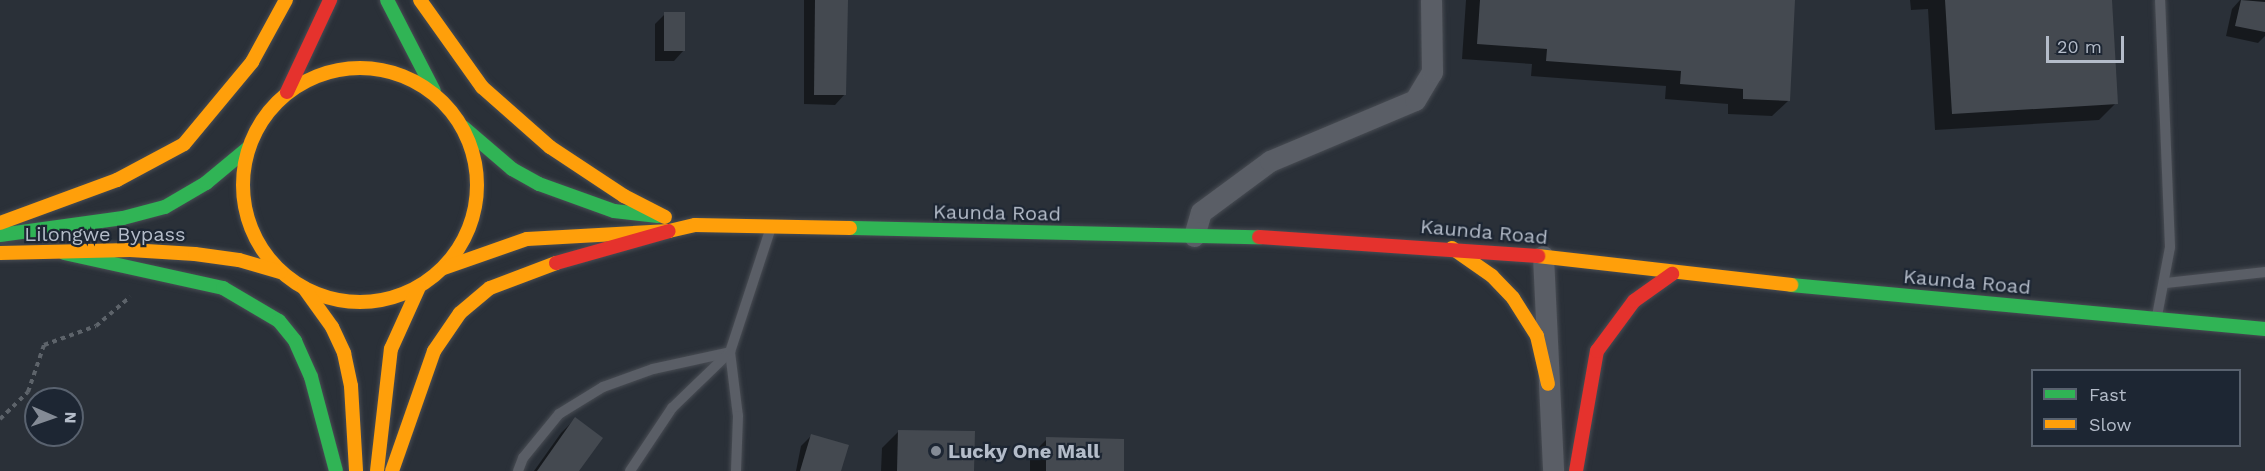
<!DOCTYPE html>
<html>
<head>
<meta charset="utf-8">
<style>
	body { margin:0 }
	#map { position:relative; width:2265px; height:471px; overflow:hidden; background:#2a3038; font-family:"Work Sans",sans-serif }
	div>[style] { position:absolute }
	.shadow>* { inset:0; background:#0007 }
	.building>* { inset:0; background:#444950 }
	.path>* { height:4px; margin-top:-2px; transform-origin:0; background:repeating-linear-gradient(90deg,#5d636a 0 4.5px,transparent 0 9px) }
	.roads { filter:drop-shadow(0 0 2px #484c53) drop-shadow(0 0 2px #484c53) }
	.lane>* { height:10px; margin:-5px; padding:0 5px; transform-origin:5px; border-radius:5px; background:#5a5e66 }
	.street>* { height:21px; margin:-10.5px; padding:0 10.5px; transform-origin:10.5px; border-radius:10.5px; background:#5a5e66 }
	.fast>* { height:14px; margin:-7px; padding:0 7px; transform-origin:7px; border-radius:7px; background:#30b455 }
	.slow>* { height:14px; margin:-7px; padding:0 7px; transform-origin:7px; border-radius:7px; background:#ff9f0a }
	.slow>.ring { margin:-7px; padding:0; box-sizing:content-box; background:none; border:14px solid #ff9f0a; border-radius:50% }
	.jam>* { height:14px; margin:-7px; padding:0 7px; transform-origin:7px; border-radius:7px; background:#e5322d }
	.dots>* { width:16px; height:16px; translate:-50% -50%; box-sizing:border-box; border:3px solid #1d2633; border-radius:50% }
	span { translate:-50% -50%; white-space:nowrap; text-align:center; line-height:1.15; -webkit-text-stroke:4.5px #1d2633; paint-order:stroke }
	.street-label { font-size:20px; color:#b4bcc9 }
	.poi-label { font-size:20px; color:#b4bcc9; font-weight:700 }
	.left { translate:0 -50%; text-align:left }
	.legend { position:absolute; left:2031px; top:369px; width:210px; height:78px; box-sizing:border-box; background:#1d2633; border:2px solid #59626f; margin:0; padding:8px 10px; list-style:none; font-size:18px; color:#b4bcc9 }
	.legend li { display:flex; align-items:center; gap:12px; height:30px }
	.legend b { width:30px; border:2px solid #59626f }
	.north { position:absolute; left:24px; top:387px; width:60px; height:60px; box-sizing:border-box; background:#1d2633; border:2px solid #59626f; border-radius:50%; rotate:92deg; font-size:16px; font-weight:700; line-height:24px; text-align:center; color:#b4bcc9 }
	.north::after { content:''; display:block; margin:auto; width:21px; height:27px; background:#848b96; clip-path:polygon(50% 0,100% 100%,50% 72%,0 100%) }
	.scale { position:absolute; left:2046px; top:36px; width:78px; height:27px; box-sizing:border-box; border:3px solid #b4bcc9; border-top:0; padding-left:8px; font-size:18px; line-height:21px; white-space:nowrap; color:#b4bcc9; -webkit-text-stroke:4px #1d2633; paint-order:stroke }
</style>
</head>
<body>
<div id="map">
	<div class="shadow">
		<i style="clip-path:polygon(804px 0,847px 0,845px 94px,835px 105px,804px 104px)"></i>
		<i style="clip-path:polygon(1466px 0,1794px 0,1788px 101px,1772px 116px,1728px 114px,1728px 104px,1665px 99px,1666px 86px,1531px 76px,1532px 64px,1462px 59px)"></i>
		<i style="clip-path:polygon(1910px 0,2110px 0,2116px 103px,2099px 120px,1935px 130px,1928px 9px,1911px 10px)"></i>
		<i style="clip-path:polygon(2240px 0,2265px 0,2265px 36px,2258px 43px,2226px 36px,2232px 9px)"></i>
		<i style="clip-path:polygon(665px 14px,684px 50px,674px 61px,655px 61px,655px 24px)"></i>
		<i style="clip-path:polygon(575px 419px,577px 471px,534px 471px,561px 433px)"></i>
		<i style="clip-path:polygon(899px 431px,973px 471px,881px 471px,882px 448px)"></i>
		<i style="clip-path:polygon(811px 436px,840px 471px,796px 471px,801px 446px)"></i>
		<i style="clip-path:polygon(1047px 439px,1122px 471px,1030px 471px,1030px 456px)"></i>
	</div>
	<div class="building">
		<i style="clip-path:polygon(815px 0,848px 0,846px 95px,814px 95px)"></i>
		<i style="clip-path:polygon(1480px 0,1795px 0,1790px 101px,1743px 99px,1743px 89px,1680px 84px,1681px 71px,1546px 61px,1547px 49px,1477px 44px)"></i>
		<i style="clip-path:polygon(1945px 0,2112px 0,2118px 104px,1952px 114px)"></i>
		<i style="clip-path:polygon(2241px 0,2265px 2px,2265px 32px,2235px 26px)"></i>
		<i style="clip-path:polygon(664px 12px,685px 12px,685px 51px,664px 51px)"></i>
		<i style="clip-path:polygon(575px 417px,603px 438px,579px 471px,537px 471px)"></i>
		<i style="clip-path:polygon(898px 430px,975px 431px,974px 471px,897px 471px)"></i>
		<i style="clip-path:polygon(811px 434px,849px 445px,841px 471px,800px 471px)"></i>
		<i style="clip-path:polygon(1046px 437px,1124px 439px,1124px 471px,1046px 471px)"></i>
	</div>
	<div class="path">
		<i style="left:0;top:419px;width:39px;rotate:-44deg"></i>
		<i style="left:28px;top:392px;width:50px;rotate:-71.2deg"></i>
		<i style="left:44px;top:345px;width:55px;rotate:-20.1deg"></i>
		<i style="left:96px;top:326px;width:45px;rotate:-40.5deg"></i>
	</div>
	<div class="roads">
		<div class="lane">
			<i style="left:2166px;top:283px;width:100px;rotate:-6.3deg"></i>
			<i style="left:2157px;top:316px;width:70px;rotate:-79.3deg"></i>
			<i style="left:2170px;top:247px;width:247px;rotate:-92.3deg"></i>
			<i style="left:518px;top:471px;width:14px;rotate:-69deg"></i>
			<i style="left:523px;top:458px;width:57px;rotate:-50.7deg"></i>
			<i style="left:559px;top:414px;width:52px;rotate:-31.5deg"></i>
			<i style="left:603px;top:387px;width:53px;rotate:-19.8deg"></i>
			<i style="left:653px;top:369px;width:79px;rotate:-12.4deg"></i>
			<i style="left:730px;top:352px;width:64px;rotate:82.9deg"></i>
			<i style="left:738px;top:416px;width:55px;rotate:92.1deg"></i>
			<i style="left:630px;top:471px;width:76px;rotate:-56.3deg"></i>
			<i style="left:672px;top:408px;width:81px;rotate:-44deg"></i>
			<i style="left:730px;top:352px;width:128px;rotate:-71.8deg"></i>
		</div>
		<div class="street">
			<i style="left:1194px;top:236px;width:25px;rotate:-74deg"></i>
			<i style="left:1201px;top:212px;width:86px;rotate:-36.5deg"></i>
			<i style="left:1270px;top:161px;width:157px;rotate:-22.8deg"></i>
			<i style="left:1415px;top:100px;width:33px;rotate:-59deg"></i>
			<i style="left:1432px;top:72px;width:72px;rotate:-90.8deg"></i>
			<i style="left:1543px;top:256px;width:215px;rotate:87.3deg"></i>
		</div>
		<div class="fast">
			<i style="left:387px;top:0;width:102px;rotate:62.7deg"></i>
			<i style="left:463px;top:127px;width:65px;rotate:40.6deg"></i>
			<i style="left:512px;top:169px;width:31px;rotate:29deg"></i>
			<i style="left:539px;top:184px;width:80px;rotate:19.8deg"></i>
			<i style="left:614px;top:211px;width:44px;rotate:6.5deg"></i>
			<i style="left:850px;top:228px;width:409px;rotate:1.3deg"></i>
			<i style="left:0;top:235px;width:124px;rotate:-7.9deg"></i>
			<i style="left:123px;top:218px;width:43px;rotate:-14.7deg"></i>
			<i style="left:165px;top:207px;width:48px;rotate:-30.3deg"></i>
			<i style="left:206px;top:183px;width:55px;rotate:-39.8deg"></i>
			<i style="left:64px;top:253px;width:163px;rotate:12.4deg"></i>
			<i style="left:223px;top:288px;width:65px;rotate:30.5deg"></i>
			<i style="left:279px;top:321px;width:26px;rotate:51deg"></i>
			<i style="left:295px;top:341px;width:39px;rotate:66deg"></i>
			<i style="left:311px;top:377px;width:97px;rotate:75.1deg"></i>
			<i style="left:1791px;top:285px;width:476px;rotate:5.3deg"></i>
		</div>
		<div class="slow">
			<i style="left:420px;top:0;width:107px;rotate:54.5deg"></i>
			<i style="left:482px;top:87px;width:91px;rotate:41.4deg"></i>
			<i style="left:550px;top:147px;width:89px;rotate:33.5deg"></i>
			<i style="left:624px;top:196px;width:46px;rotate:27.1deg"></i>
			<i class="ring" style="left:243px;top:68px;width:220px;height:220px"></i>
			<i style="left:0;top:223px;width:125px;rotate:-20.2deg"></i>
			<i style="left:117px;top:180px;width:76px;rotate:-28.2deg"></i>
			<i style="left:184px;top:144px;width:107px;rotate:-50.3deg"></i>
			<i style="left:252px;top:62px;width:71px;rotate:-61.3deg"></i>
			<i style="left:1452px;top:248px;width:49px;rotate:35deg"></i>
			<i style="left:1492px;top:276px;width:30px;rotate:46deg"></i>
			<i style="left:1513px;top:298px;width:45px;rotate:57.7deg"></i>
			<i style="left:1537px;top:336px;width:49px;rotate:77.1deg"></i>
			<i style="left:0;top:253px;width:130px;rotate:-1.3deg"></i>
			<i style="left:130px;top:250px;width:65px;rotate:3.5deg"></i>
			<i style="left:195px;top:254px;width:44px;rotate:7.8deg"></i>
			<i style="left:239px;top:260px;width:43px;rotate:16.3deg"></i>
			<i style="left:1538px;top:256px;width:255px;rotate:6.5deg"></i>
			<i style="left:444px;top:268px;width:88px;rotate:-19.3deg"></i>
			<i style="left:527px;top:239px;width:142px;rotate:-3.2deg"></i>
			<i style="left:669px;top:231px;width:27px;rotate:-13deg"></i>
			<i style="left:695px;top:225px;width:155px;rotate:1.1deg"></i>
			<i style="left:304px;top:288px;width:48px;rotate:54.3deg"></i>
			<i style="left:332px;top:327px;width:29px;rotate:65deg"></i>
			<i style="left:344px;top:353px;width:34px;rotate:78deg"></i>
			<i style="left:351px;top:386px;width:85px;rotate:86.6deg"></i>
			<i style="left:377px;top:471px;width:123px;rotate:-83.5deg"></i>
			<i style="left:391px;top:349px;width:68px;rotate:-65.7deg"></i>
			<i style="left:392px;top:471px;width:127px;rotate:-70.7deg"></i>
			<i style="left:434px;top:351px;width:46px;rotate:-55.6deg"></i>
			<i style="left:460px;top:313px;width:39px;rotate:-40deg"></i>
			<i style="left:490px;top:288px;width:71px;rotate:-20.7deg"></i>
		</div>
		<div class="jam">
			<i style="left:287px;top:92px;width:102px;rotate:-64.9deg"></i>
			<i style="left:1259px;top:237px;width:280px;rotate:3.9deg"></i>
			<i style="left:556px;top:263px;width:117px;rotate:-15.8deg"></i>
			<i style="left:1576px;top:471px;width:122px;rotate:-80.1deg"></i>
			<i style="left:1597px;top:351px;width:62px;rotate:-53.5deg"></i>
			<i style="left:1634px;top:301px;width:47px;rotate:-35.4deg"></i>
		</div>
	</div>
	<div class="dots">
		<i style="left:936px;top:451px;background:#848b96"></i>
	</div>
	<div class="street-label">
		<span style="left:997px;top:213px;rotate:1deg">Kaunda Road</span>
		<span style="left:1484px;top:232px;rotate:5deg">Kaunda Road</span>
		<span style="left:105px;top:234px">Lilongwe Bypass</span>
		<span style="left:1967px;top:282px;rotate:5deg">Kaunda Road</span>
	</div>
	<div class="poi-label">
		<span class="left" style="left:948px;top:451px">Lucky One Mall</span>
	</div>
	<ul class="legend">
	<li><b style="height:8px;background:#30b455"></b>Fast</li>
	<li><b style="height:8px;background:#ff9f0a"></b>Slow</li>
	</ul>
	<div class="north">N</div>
	<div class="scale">20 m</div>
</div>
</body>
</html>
